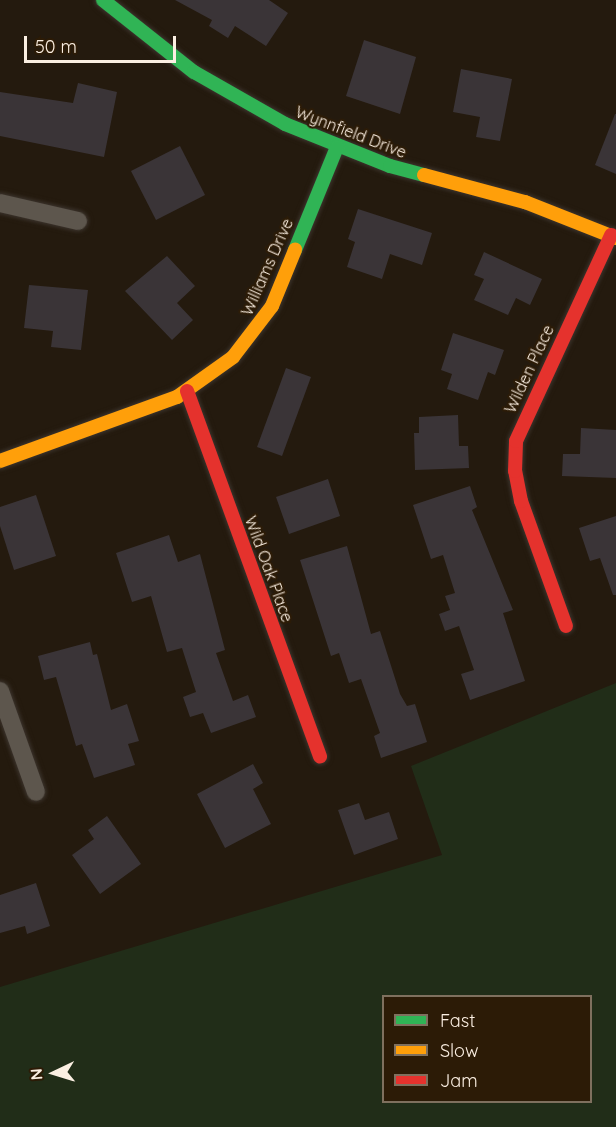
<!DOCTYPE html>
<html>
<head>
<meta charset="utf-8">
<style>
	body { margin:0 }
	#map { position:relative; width:616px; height:1127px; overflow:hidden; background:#241a0e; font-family:Quicksand,sans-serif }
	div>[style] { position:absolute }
	.green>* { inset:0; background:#212d18 }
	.building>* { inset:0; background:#3a3437 }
	.roads { filter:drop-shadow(0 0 2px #3c342d) drop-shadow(0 0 2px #3c342d) }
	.street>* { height:18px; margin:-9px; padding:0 9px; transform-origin:9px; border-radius:9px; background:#5d564d }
	.fast>* { height:14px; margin:-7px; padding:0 7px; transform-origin:7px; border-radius:7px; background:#30b455 }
	.slow>* { height:14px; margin:-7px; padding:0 7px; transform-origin:7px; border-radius:7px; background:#ff9f0a }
	.jam>* { height:14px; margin:-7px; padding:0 7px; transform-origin:7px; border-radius:7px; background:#e5322d }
	span { translate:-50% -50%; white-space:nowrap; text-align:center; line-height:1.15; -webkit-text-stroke:4.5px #2c1b06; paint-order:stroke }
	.street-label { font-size:16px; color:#fbefe2 }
	.legend { position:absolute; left:382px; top:995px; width:210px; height:108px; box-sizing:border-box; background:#2c1b06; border:2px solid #7f705e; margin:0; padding:8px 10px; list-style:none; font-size:18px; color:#fbefe2 }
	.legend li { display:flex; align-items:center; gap:12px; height:30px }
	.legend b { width:30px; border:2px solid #7f705e }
	.north { position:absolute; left:24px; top:1043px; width:60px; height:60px; -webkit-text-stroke:4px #2c1b06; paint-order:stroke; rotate:266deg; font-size:16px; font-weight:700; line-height:24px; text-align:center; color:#fbefe2 }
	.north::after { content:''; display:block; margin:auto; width:21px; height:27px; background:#fbefe2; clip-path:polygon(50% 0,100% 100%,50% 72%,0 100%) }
	.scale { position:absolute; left:24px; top:36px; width:152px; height:27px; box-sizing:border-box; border:3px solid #fbefe2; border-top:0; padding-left:8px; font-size:18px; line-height:21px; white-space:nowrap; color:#fbefe2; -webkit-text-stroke:4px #2c1b06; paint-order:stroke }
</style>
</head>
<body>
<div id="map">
	<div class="green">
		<i style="clip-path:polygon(evenodd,616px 683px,616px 1127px,0 1127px,0 987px,442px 855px,411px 766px,616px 683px,590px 996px,590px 1102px,384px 1102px,384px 996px,590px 996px)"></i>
	</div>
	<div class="building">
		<i style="clip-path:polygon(175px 0,269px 0,288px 13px,266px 46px,235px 26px,228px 38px,209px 26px,212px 20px)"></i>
		<i style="clip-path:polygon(364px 40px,416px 57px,400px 114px,346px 96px)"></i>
		<i style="clip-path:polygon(461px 69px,512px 79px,500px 141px,476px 137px,480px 117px,453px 112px)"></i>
		<i style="clip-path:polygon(78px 83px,117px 92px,104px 157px,0 136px,0 92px,73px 103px)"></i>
		<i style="clip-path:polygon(615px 114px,616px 114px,616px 174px,595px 165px)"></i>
		<i style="clip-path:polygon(180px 146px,205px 195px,156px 220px,131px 171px)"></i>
		<i style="clip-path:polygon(358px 209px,432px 233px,422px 265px,390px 254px,382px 279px,347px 267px,355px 242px,348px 239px)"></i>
		<i style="clip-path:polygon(484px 252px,542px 279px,530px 305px,516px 298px,508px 315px,474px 300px,484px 279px,474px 275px)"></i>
		<i style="clip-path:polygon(167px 256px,195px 286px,177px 303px,193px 320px,172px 340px,125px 291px)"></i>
		<i style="clip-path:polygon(29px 285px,88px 290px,81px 350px,51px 347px,53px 331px,24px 328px)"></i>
		<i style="clip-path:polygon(453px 333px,504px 350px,495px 375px,488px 372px,478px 400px,447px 389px,452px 374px,441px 370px)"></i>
		<i style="clip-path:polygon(286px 368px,311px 377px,282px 456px,257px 447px)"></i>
		<i style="clip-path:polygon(458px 415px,459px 446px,468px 446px,469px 468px,415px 470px,414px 433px,419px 433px,419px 417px)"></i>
		<i style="clip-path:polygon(581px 428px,616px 430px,616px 478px,562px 476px,563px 454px,580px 454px)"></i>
		<i style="clip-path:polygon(328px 479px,340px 516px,289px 534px,276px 497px)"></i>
		<i style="clip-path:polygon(470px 486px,477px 507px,472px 510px,513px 610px,503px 613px,525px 681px,470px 700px,461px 674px,474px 670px,459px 626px,445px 631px,439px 614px,450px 610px,445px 596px,455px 593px,443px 555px,431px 559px,413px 505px)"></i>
		<i style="clip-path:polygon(36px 495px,56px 556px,14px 570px,0 526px,0 507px)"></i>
		<i style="clip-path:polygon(616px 516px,616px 595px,613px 595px,600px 558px,590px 561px,579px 528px)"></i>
		<i style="clip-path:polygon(169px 535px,178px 562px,200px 554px,225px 650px,216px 653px,233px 701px,248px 695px,256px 717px,211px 733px,203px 713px,190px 717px,183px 697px,196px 692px,182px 648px,167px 652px,151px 596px,132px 602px,116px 553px)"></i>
		<i style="clip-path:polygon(347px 546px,371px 634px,380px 631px,400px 694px,407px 706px,415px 704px,427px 742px,381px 758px,374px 736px,380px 733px,361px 679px,349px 683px,339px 653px,331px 656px,300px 560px)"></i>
		<i style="clip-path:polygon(90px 642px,93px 655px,97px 654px,111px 710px,127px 704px,139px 741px,128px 744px,135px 765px,94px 778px,82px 744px,76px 746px,56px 677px,44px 680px,38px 656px)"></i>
		<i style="clip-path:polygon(253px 764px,263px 783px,253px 789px,271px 824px,225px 848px,197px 794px)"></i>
		<i style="clip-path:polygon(359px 803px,365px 820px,389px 812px,398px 839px,354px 855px,338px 810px)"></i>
		<i style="clip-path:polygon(107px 816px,141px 864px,100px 894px,72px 855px,94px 839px,88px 830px)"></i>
		<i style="clip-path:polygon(36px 883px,50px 926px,27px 934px,25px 926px,0 933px,0 895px)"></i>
	</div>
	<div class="roads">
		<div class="street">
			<i style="left:0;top:203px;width:80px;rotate:13deg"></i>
			<i style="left:0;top:691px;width:107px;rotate:70.4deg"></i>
		</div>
		<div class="fast">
			<i style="left:103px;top:0;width:116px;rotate:38.4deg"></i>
			<i style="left:194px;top:72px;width:105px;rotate:29.7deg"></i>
			<i style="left:285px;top:124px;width:113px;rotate:21.8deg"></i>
			<i style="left:390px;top:166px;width:35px;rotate:15deg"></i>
			<i style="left:295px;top:250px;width:111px;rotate:-67.8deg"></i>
		</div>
		<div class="slow">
			<i style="left:424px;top:175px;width:105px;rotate:15deg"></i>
			<i style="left:525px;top:202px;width:98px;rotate:21.6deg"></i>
			<i style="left:0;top:461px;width:188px;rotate:-19.9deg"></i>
			<i style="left:177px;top:397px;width:69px;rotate:-35.5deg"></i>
			<i style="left:233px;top:357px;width:64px;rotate:-52.6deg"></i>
			<i style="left:272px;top:306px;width:61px;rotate:-67.7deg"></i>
		</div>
		<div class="jam">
			<i style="left:187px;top:391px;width:389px;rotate:70deg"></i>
			<i style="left:566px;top:626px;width:133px;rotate:-109.8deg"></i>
			<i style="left:521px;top:501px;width:31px;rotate:-101deg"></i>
			<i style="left:515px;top:471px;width:30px;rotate:-88deg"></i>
			<i style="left:516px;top:441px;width:227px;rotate:-65.2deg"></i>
		</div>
	</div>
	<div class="street-label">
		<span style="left:351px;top:132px;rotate:21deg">Wynnfield Drive</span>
		<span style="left:267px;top:267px;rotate:-66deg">Williams Drive</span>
		<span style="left:529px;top:369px;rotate:-65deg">Wilden Place</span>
		<span style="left:269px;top:569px;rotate:70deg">Wild Oak Place</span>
	</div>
	<ul class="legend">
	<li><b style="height:8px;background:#30b455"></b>Fast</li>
	<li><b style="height:8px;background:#ff9f0a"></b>Slow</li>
	<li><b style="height:8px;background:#e5322d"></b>Jam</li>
	</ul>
	<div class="north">N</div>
	<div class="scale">50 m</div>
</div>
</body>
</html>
